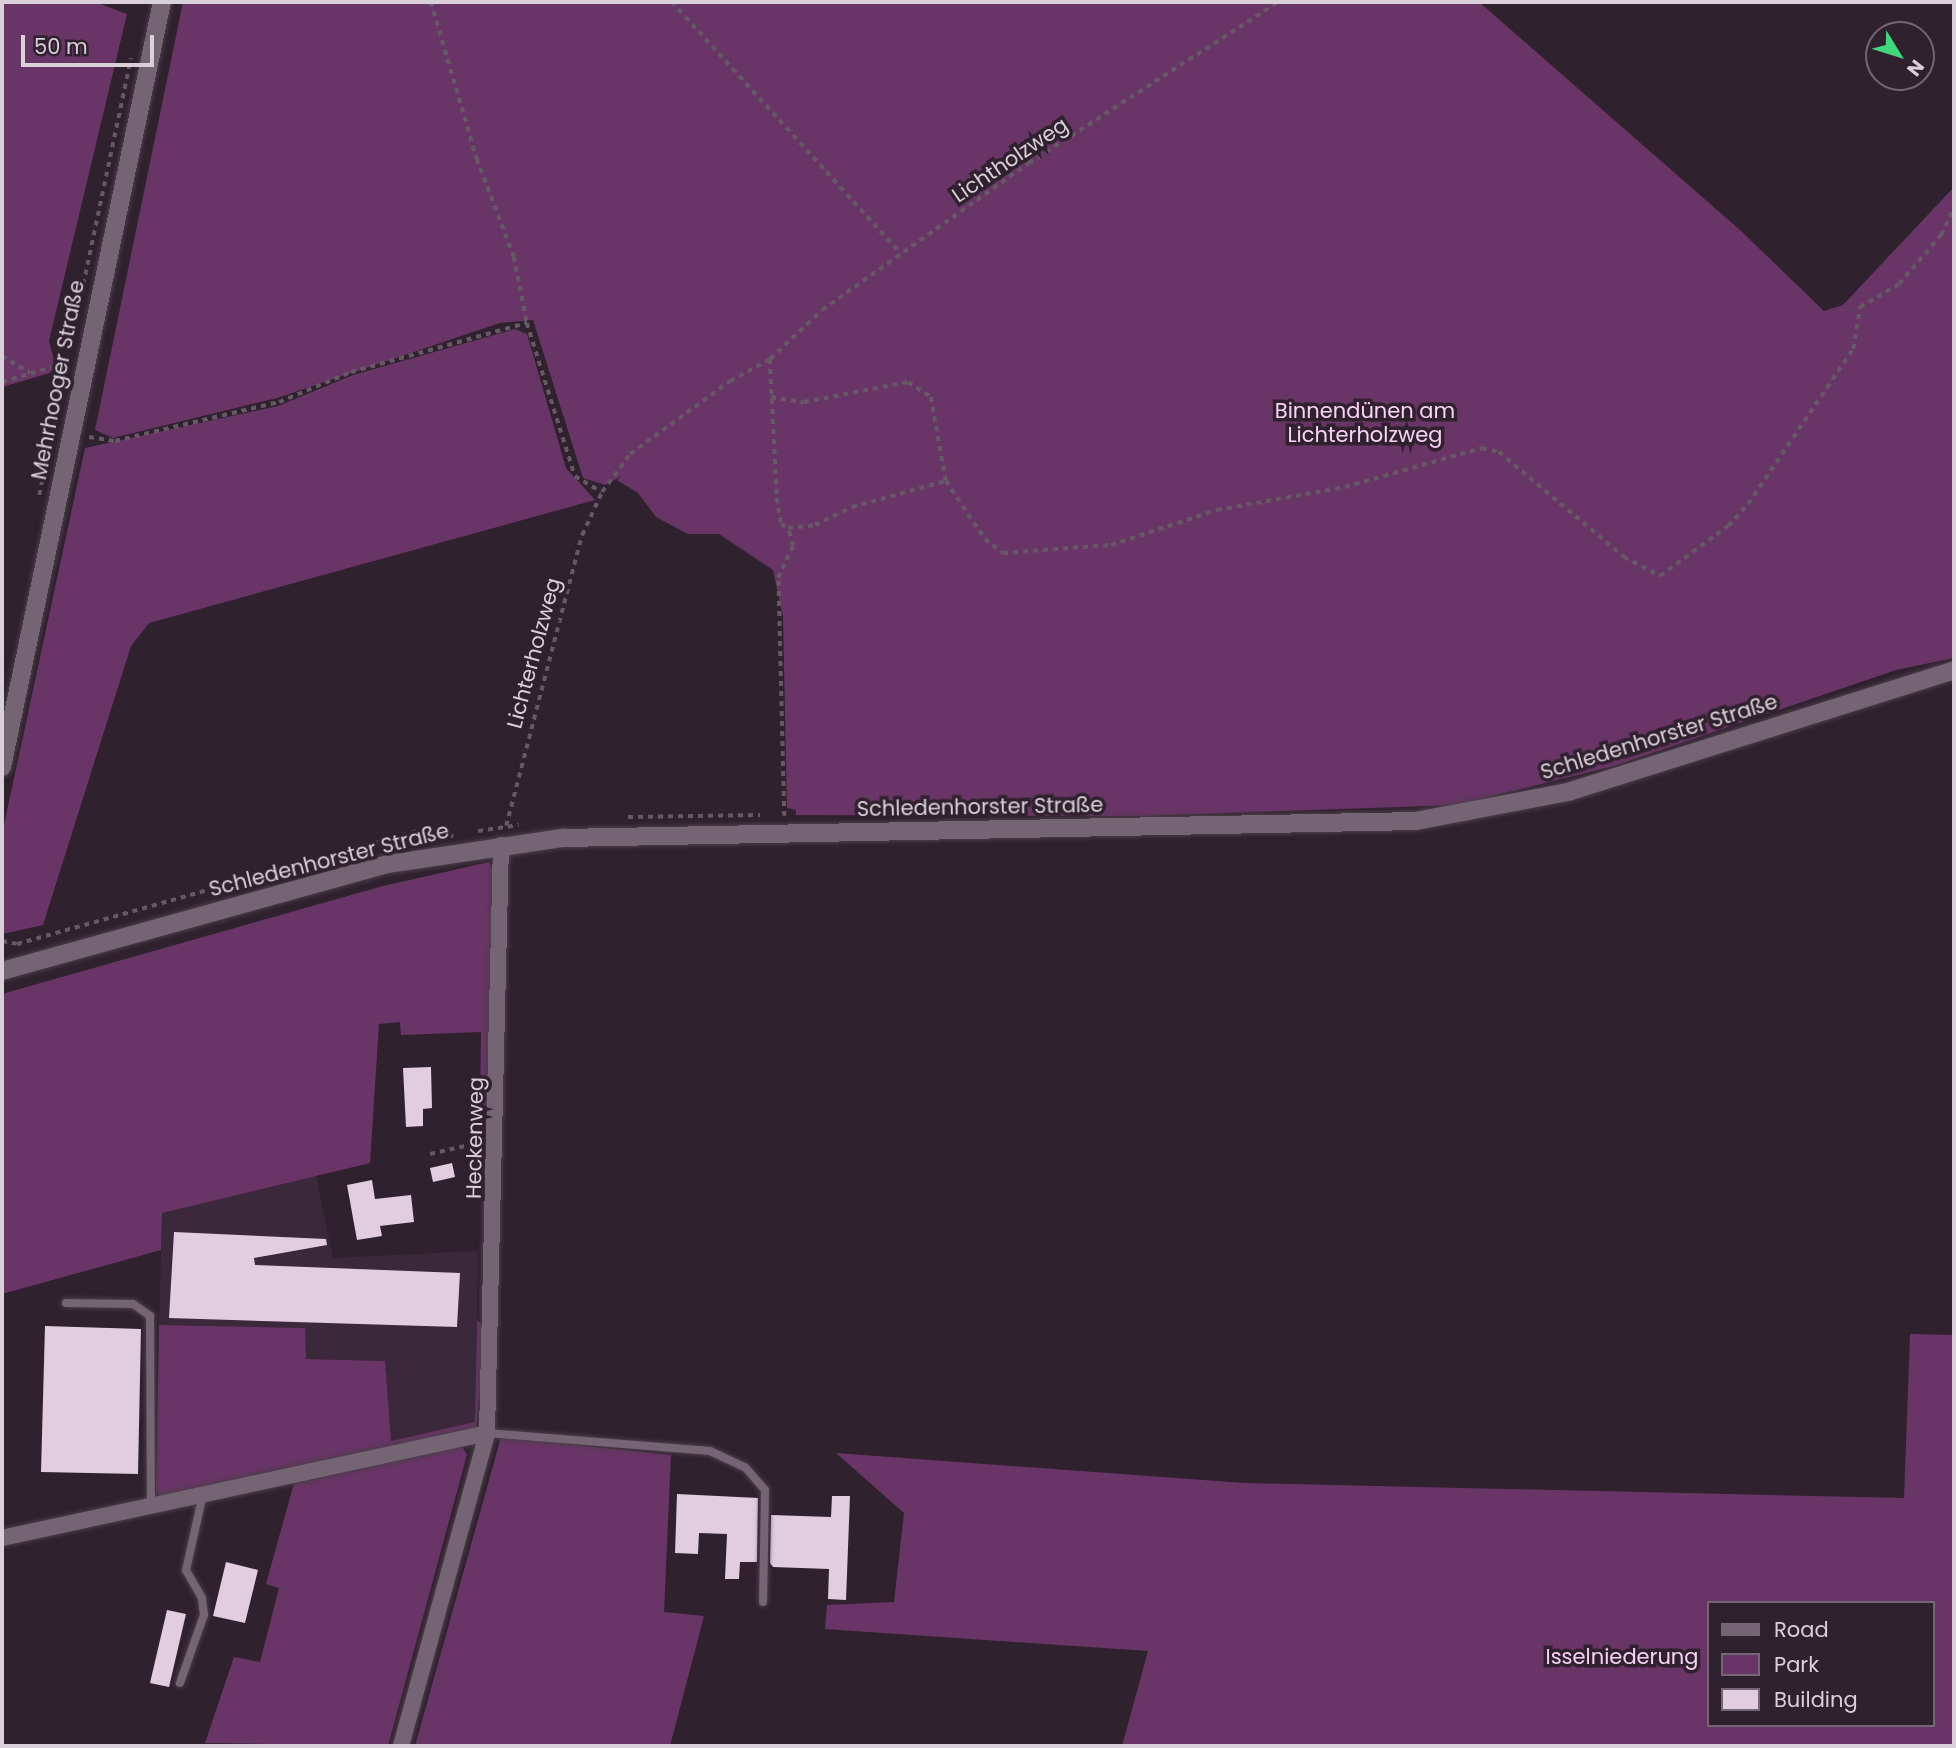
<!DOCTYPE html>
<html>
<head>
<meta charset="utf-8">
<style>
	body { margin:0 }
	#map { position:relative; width:1956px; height:1748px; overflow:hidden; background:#30212f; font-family:Poppins,sans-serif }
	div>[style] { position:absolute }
	.built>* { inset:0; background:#3c283b }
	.green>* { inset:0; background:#693567 }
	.building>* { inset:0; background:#e2cde0 }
	.path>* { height:3.5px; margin-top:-1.75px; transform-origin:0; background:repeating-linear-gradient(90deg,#665965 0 5px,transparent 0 10px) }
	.roads { filter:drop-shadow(0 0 2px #4a3e49) drop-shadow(0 0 2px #4a3e49) }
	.lane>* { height:8px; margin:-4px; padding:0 4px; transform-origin:4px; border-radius:4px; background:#756474 }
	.street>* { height:16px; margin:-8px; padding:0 8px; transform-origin:8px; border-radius:8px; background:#756474 }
	.secondary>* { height:18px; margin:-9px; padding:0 9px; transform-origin:9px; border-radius:9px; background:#756474 }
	span { translate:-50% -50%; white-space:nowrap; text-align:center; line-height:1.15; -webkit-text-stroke:7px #30212f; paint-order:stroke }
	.street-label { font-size:21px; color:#dad0d9 }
	.park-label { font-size:21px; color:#f8d2f5 }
	.frame { position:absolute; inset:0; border:4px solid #dad0d9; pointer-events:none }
	.legend { position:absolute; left:1707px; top:1601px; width:228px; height:126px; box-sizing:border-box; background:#30212f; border:2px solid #746773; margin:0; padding:9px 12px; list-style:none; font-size:21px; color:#dad0d9 }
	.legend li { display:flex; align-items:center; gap:14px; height:35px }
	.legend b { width:35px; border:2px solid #746773 }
	.north { position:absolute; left:1865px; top:21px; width:70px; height:70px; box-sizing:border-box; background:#30212f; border:2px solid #746773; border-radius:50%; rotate:128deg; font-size:19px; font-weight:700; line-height:28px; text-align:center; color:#dad0d9 }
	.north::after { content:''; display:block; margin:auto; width:24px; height:32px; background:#42d77c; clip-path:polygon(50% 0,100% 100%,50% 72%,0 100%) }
	.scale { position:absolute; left:21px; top:35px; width:133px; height:32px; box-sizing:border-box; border:4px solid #dad0d9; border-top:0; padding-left:9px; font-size:21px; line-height:24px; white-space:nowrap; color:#dad0d9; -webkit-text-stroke:5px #30212f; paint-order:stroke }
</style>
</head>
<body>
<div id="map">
	<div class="built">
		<i style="clip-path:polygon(316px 1176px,333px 1258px,478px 1251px,475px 1422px,390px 1441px,385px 1361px,306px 1359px,304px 1328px,159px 1325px,162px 1213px)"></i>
	</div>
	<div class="green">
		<i style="clip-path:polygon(2px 2px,95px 2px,127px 14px,49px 341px,57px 371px,2px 387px)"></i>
		<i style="clip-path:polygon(183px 2px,1479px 2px,1740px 230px,1824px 311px,1843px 305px,1954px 187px,1954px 658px,1896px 670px,1614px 766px,1456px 805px,1141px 816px,796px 815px,796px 810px,787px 808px,783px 617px,773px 570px,719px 534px,688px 534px,656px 517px,638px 493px,617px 480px,622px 476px,605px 485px,583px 478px,533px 320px,500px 323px,277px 398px,113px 438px,95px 430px)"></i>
		<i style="clip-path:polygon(515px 329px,527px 334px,566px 468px,595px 500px,149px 623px,131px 646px,43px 925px,2px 934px,2px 834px,85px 448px,278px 406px,353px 375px)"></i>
		<i style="clip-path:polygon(489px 862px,495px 877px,488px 1110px,480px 1112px,481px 1032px,401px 1035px,400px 1022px,379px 1024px,370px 1163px,162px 1213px,161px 1250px,2px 1294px,2px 994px,383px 886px)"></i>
		<i style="clip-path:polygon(477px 1321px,486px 1326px,476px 1429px,160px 1498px,156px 1492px,159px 1325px,305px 1328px,306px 1359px,385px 1361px,391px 1441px,475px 1422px)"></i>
		<i style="clip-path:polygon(evenodd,1910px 1334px,1954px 1335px,1954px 1746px,1122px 1746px,1148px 1651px,825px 1629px,827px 1605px,894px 1602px,904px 1513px,836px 1453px,1244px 1483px,1904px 1498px,1910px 1334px,1709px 1603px,1933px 1603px,1933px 1725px,1709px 1725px,1709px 1603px)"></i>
		<i style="clip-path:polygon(501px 1437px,671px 1455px,664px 1612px,704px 1616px,670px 1746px,415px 1746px)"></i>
		<i style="clip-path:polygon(461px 1445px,467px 1455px,388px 1746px,205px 1743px,234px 1657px,260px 1662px,279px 1588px,266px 1584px,294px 1483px)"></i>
	</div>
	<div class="building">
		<i style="clip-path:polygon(431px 1067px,432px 1108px,423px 1109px,423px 1126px,406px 1127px,403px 1068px)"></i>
		<i style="clip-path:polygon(452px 1163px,455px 1177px,433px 1182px,430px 1168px)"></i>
		<i style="clip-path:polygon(372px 1180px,375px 1199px,411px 1195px,414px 1222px,380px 1226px,382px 1236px,357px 1240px,347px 1185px)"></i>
		<i style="clip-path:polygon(174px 1232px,326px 1239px,327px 1245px,254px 1258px,255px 1265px,460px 1273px,457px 1327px,169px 1318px)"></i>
		<i style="clip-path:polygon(45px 1326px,141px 1329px,138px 1474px,41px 1472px)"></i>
		<i style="clip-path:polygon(677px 1494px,758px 1498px,757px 1562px,740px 1562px,739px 1579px,725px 1579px,727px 1534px,699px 1533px,698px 1554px,675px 1553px)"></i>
		<i style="clip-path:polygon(832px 1496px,850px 1496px,846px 1600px,828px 1599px,829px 1569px,773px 1567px,770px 1563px,771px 1515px,831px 1517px)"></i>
		<i style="clip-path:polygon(226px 1562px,258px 1570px,245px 1623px,213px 1616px)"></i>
		<i style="clip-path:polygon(167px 1610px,186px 1614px,169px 1687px,150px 1683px)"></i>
	</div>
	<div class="path">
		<i style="left:431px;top:2px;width:164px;rotate:73.7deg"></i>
		<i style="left:477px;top:159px;width:105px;rotate:69.3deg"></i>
		<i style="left:514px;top:257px;width:67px;rotate:78.9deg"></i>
		<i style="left:672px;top:2px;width:341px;rotate:47.7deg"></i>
		<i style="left:79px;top:304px;width:251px;rotate:-78.1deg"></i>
		<i style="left:2px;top:356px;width:33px;rotate:31deg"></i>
		<i style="left:770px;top:359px;width:139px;rotate:87.1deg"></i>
		<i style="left:777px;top:498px;width:26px;rotate:81deg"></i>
		<i style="left:781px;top:524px;width:8px;rotate:30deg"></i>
		<i style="left:788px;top:528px;width:27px;rotate:-6deg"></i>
		<i style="left:815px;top:525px;width:41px;rotate:-25.9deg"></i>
		<i style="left:852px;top:507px;width:98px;rotate:-15.5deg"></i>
		<i style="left:946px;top:481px;width:70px;rotate:56.1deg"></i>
		<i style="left:985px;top:539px;width:23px;rotate:38deg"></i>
		<i style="left:1003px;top:553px;width:108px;rotate:-4.2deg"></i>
		<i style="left:1111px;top:545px;width:112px;rotate:-18.3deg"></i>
		<i style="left:1217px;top:510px;width:130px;rotate:-10.2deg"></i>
		<i style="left:1345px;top:487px;width:142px;rotate:-15.9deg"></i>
		<i style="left:1482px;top:448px;width:17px;rotate:13deg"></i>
		<i style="left:1499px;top:452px;width:163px;rotate:40deg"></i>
		<i style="left:1624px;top:557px;width:41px;rotate:27.8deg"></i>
		<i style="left:1660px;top:576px;width:84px;rotate:-36.3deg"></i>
		<i style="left:1728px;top:526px;width:30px;rotate:-48deg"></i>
		<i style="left:1748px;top:504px;width:187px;rotate:-55.9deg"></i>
		<i style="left:1853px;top:349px;width:43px;rotate:-80.5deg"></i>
		<i style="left:1860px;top:307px;width:45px;rotate:-30.5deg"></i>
		<i style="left:1899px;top:284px;width:65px;rotate:-49.4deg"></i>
		<i style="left:1941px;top:235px;width:30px;rotate:-64deg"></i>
		<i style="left:2px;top:382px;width:71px;rotate:-16.4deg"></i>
		<i style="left:771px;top:397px;width:33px;rotate:9deg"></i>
		<i style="left:804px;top:402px;width:106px;rotate:-10.9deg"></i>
		<i style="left:908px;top:382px;width:27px;rotate:33deg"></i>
		<i style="left:931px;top:397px;width:85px;rotate:79.9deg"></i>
		<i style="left:89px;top:437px;width:26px;rotate:9deg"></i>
		<i style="left:115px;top:441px;width:169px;rotate:-13.4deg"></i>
		<i style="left:279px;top:402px;width:78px;rotate:-22.6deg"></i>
		<i style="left:351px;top:372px;width:183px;rotate:-15.6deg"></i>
		<i style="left:527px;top:323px;width:160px;rotate:72.6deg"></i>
		<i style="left:575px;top:476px;width:31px;rotate:31deg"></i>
		<i style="left:39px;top:495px;width:117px;rotate:-78.2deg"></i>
		<i style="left:784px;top:816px;width:238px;rotate:-91.4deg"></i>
		<i style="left:778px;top:578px;width:35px;rotate:-65deg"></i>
		<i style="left:793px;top:546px;width:19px;rotate:-106deg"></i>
		<i style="left:628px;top:817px;width:132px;rotate:-0.9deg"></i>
		<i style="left:506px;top:826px;width:301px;rotate:-75.4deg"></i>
		<i style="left:582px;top:535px;width:47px;rotate:-65.1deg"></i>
		<i style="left:602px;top:492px;width:47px;rotate:-53.6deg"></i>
		<i style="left:630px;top:454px;width:124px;rotate:-36.1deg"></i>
		<i style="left:730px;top:381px;width:46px;rotate:-28.8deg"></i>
		<i style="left:770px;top:359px;width:71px;rotate:-43.3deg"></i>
		<i style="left:822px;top:310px;width:254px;rotate:-35.4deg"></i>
		<i style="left:1029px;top:163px;width:297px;rotate:-32.9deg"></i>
		<i style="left:478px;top:831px;width:41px;rotate:-8.3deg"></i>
		<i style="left:2px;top:941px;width:15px;rotate:11deg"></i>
		<i style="left:17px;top:944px;width:420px;rotate:-15.8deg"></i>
		<i style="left:421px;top:830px;width:33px;rotate:11deg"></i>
		<i style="left:430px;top:1154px;width:50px;rotate:-12.7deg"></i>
	</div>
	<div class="roads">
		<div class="lane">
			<i style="left:66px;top:1303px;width:67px;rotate:0.9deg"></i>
			<i style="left:133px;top:1304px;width:21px;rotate:35deg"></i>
			<i style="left:150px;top:1316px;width:190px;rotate:89.7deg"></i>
			<i style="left:487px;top:1433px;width:224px;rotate:4.6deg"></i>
			<i style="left:710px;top:1451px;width:38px;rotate:25deg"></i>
			<i style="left:745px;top:1467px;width:30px;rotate:49deg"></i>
			<i style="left:765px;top:1490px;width:112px;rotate:91deg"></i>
			<i style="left:180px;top:1683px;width:72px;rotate:-70.6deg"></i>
			<i style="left:204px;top:1615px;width:17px;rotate:-97deg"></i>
			<i style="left:202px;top:1598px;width:32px;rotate:-120deg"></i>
			<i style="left:186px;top:1570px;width:78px;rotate:-77.4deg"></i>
		</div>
		<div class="street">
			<i style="left:2px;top:1538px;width:496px;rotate:-12.2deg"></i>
			<i style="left:401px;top:1746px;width:325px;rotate:-74.6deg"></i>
			<i style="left:487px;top:1433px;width:588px;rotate:-88.64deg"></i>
		</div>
		<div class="secondary">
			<i style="left:2px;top:767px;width:782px;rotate:-78.19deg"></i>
			<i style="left:2px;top:971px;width:401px;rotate:-15.5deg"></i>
			<i style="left:388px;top:864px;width:177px;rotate:-8.5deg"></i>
			<i style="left:563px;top:838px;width:853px;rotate:-1.14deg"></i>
			<i style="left:1416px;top:821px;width:155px;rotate:-10.8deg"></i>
			<i style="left:1568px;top:792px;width:405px;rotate:-17.5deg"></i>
		</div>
	</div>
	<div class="street-label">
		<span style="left:1010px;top:160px;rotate:-34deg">Lichtholzweg</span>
		<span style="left:58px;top:380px;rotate:-79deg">Mehrhooger Straße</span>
		<span style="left:534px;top:653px;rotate:-75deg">Lichterholzweg</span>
		<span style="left:1659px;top:737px;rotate:-17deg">Schledenhorster Straße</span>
		<span style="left:980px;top:807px;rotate:-1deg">Schledenhorster Straße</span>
		<span style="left:329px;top:860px;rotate:-14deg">Schledenhorster Straße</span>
		<span style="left:475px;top:1138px;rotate:-89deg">Heckenweg</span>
	</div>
	<div class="park-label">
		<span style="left:1365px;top:423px">Binnendünen am<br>Lichterholzweg</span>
		<span style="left:1622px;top:1657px">Isselniederung</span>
	</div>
	<div class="frame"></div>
	<ul class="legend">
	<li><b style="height:9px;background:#756474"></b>Road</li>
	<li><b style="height:19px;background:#693567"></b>Park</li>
	<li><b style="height:19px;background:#e2cde0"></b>Building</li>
	</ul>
	<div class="north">N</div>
	<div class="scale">50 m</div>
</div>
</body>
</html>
